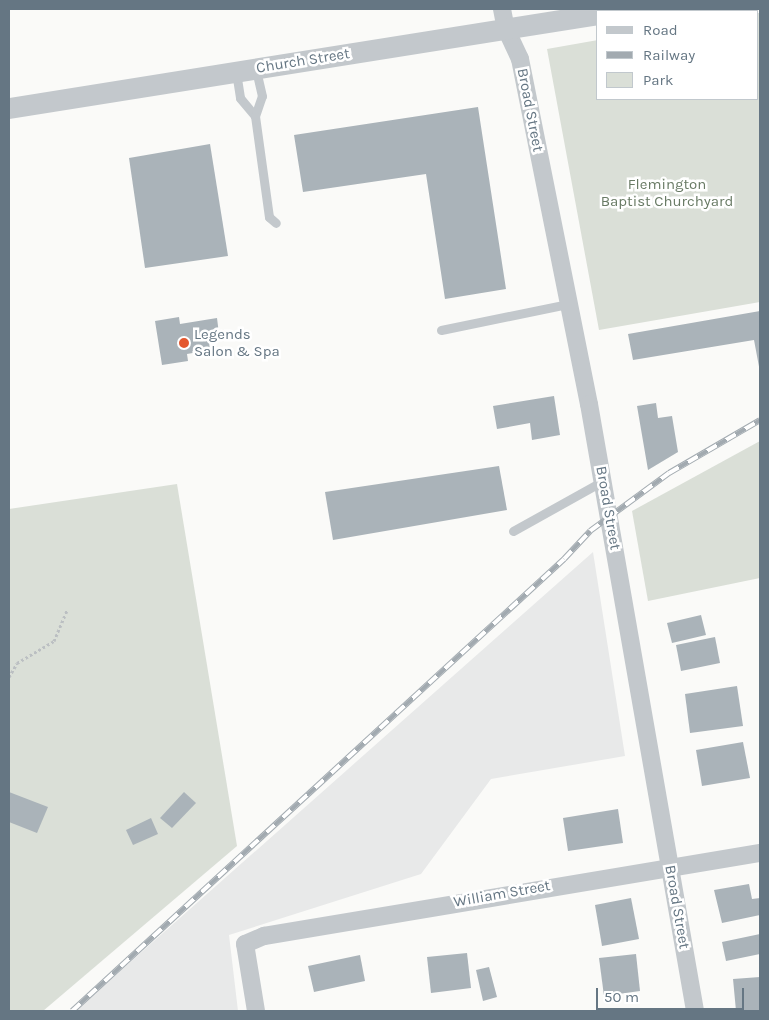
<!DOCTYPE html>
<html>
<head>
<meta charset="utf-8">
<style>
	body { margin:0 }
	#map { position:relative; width:769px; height:1020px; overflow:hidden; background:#fafaf8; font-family:Karla,sans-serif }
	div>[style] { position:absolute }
	.built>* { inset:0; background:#e8e9e9 }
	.green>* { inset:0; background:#dadfd7 }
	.building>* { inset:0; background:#aab3b9 }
	.path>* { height:3px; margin-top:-1.5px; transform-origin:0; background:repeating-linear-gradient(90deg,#bbbfc2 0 2.5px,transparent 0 5px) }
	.service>* { height:9px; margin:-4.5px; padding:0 4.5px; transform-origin:4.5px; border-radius:4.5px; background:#c3c8cc }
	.minor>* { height:18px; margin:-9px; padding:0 9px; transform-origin:9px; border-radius:9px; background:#c3c8cc }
	.tertiary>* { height:21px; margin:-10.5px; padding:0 10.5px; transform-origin:10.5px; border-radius:10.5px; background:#c3c8cc }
	.rail>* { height:5.5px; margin-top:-2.75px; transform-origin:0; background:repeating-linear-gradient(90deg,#fff 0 11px,#a2aab0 0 22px); box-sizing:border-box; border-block:1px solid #a2aab0 }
	.dots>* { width:14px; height:14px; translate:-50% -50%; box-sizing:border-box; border:2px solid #fff; border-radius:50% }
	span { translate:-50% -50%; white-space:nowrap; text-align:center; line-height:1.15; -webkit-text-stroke:5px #fff; paint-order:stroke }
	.street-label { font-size:15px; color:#657683 }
	.park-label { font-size:15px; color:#687a64 }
	.poi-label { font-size:15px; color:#657683 }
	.left { translate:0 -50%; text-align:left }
	.frame { position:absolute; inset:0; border:10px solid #657683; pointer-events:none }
	.legend { position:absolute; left:596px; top:10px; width:162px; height:90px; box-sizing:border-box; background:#fff; border:1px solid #c1c8cd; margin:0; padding:6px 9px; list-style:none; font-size:15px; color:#657683 }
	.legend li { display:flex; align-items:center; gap:10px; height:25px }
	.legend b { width:25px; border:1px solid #c1c8cd }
	.scale { position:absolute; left:596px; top:988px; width:148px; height:22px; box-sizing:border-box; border:2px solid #657683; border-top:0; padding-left:6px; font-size:15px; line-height:18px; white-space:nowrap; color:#657683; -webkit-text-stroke:4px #fff; paint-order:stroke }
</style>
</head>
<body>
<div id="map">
	<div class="built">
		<i style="clip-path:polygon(593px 552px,625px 756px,491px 779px,421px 874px,229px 935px,238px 1011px,75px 1011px)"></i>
	</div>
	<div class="green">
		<i style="clip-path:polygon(758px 13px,760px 13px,760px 302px,599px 330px,547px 49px,598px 40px,598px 99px,758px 99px)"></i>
		<i style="clip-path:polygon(760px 441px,760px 578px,648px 601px,632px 511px)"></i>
		<i style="clip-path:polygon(177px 484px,237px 846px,43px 1011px,9px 1011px,9px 509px)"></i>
	</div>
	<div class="building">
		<i style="clip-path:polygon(478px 107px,506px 289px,445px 299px,426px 174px,303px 192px,294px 135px)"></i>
		<i style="clip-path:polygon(210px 144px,228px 256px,145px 268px,129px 158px)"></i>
		<i style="clip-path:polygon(760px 311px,760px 372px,754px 340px,633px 360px,628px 334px)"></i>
		<i style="clip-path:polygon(179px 317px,180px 324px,217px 318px,219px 334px,208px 335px,210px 350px,187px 354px,188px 361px,162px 365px,155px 321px)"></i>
		<i style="clip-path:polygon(554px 396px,560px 435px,532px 440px,530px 423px,497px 429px,493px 406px)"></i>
		<i style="clip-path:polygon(656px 403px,658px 418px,672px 416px,678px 452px,648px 470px,637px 406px)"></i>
		<i style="clip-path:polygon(499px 466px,507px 510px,333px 540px,325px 492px)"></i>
		<i style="clip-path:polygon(701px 615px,706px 635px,672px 643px,667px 623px)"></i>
		<i style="clip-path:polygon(715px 637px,720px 663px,681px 671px,676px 645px)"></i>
		<i style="clip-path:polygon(737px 686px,743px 726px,690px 733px,685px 694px)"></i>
		<i style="clip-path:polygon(743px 742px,750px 778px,702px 786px,696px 750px)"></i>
		<i style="clip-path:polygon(9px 792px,48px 807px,37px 833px,9px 822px)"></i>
		<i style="clip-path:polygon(184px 792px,196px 803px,172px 828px,160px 818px)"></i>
		<i style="clip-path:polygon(618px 809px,623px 843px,568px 851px,563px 818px)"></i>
		<i style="clip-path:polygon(151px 818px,158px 834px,133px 845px,126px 830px)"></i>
		<i style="clip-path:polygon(749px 884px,752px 899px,760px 898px,760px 915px,722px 923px,714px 890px)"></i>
		<i style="clip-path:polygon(631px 898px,639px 939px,602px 946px,595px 905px)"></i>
		<i style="clip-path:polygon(760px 934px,760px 954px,726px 961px,722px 942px)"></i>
		<i style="clip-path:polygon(467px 953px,471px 988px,431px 993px,427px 957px)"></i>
		<i style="clip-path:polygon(636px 954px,640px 991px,604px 996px,599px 958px)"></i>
		<i style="clip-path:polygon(360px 955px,365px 981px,314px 992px,308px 966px)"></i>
		<i style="clip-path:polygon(489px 967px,497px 997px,483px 1001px,476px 970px)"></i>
		<i style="clip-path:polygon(760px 977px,760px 1011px,736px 1011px,733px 979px)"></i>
	</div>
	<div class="path">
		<i style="left:9px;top:677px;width:16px;rotate:-60deg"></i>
		<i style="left:17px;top:663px;width:43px;rotate:-30.7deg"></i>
		<i style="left:54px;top:641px;width:34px;rotate:-67deg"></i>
	</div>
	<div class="service">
		<i style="left:236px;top:72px;width:26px;rotate:81deg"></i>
		<i style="left:240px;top:98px;width:23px;rotate:50deg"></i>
		<i style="left:255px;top:116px;width:21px;rotate:-71deg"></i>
		<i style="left:262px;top:96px;width:28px;rotate:-103deg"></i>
		<i style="left:255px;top:116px;width:102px;rotate:82.1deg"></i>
		<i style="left:269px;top:217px;width:9px;rotate:41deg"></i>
		<i style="left:441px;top:330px;width:130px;rotate:-11.6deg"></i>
		<i style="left:513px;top:531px;width:103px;rotate:-29.1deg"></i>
	</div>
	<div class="minor">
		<i style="left:502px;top:9px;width:20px;rotate:79deg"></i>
		<i style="left:506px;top:29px;width:33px;rotate:65deg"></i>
		<i style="left:520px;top:59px;width:352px;rotate:78.7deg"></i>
		<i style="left:589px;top:404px;width:616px;rotate:80.09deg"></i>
		<i style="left:256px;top:1011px;width:68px;rotate:-99.3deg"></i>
		<i style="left:245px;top:944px;width:21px;rotate:-23deg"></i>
		<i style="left:264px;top:936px;width:503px;rotate:-9.5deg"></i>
	</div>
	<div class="tertiary">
		<i style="left:614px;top:11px;width:15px;rotate:-8deg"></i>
		<i style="left:9px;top:108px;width:596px;rotate:-9.07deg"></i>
	</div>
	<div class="rail">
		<i style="left:72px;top:1011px;width:668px;rotate:-42.57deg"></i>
		<i style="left:564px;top:559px;width:38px;rotate:-47deg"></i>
		<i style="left:590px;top:531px;width:98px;rotate:-36.3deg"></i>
		<i style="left:669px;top:473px;width:105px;rotate:-30.2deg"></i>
	</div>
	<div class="dots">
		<i style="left:184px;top:343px;background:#e4572e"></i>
	</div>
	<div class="street-label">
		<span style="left:303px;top:61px;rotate:-9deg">Church Street</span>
		<span style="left:530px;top:110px;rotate:79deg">Broad Street</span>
		<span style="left:608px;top:508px;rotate:80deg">Broad Street</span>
		<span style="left:502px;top:894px;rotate:-10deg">William Street</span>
		<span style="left:677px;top:907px;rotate:80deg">Broad Street</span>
	</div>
	<div class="park-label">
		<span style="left:667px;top:193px">Flemington<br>Baptist Churchyard</span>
	</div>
	<div class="poi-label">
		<span class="left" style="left:194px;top:343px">Legends<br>Salon &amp; Spa</span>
	</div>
	<div class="frame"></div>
	<ul class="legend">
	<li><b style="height:6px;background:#c3c8cc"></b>Road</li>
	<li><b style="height:6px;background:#a2aab0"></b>Railway</li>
	<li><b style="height:14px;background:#dadfd7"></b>Park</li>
	</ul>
	<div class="scale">50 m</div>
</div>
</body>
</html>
